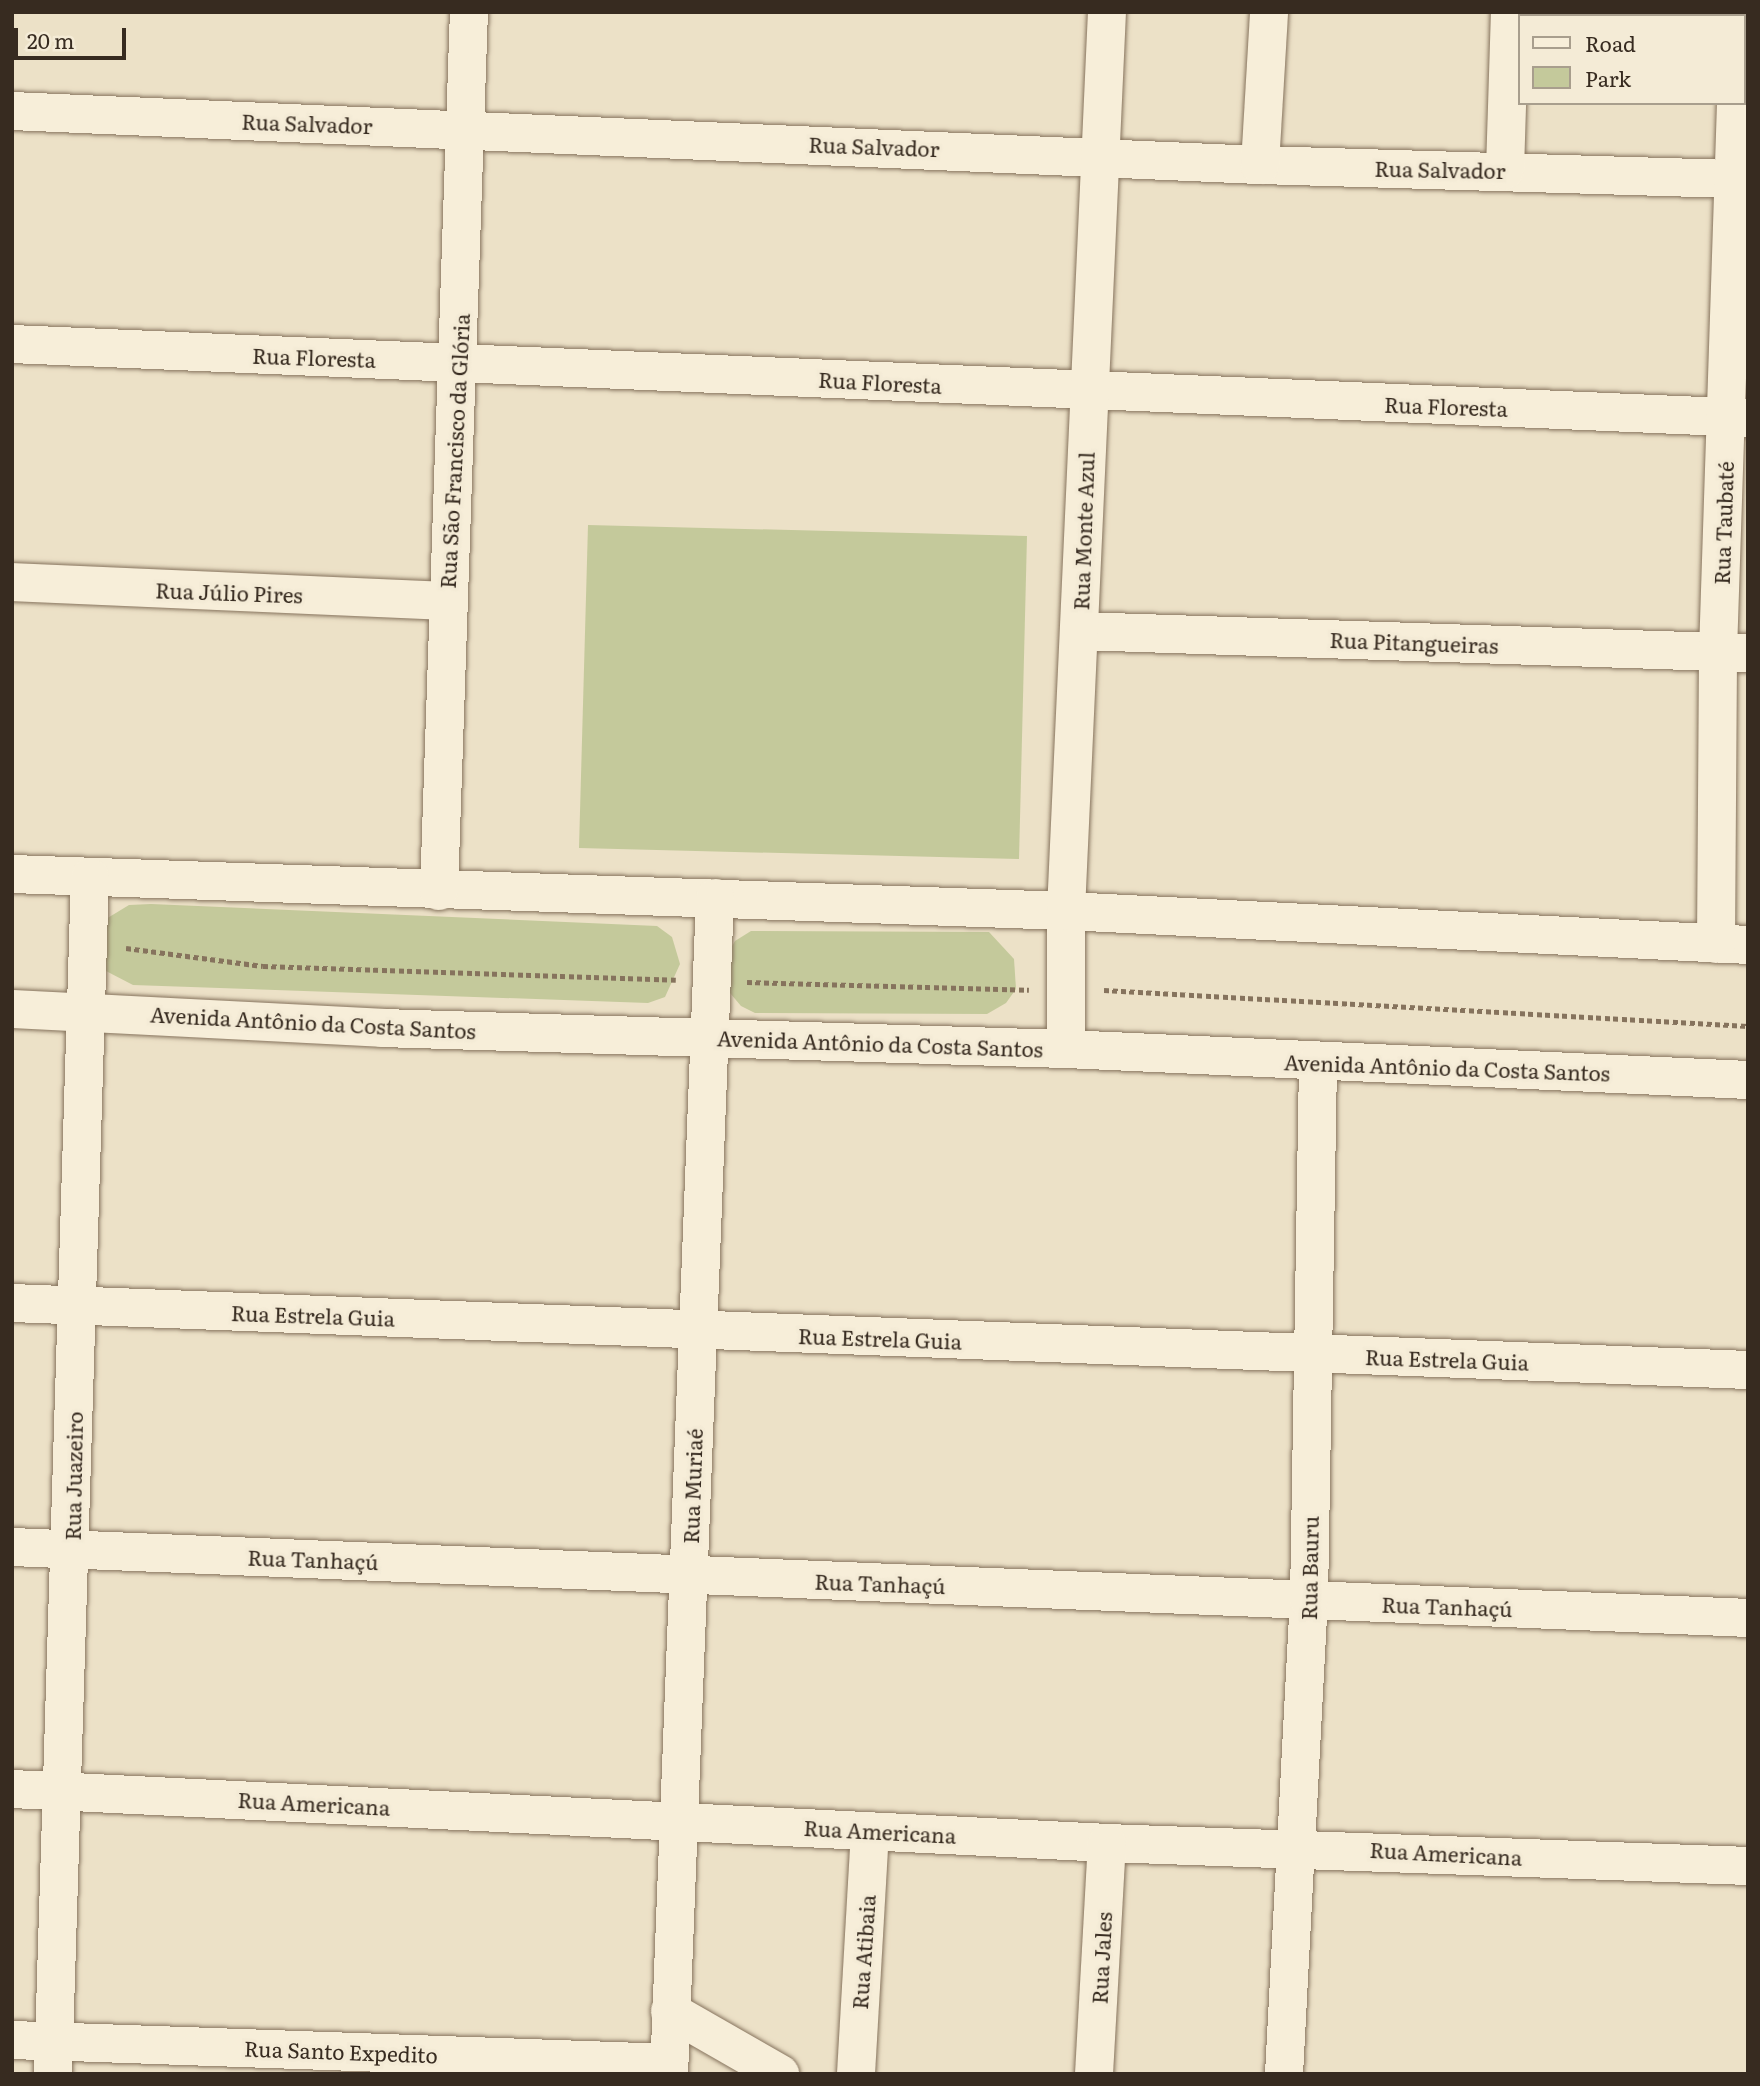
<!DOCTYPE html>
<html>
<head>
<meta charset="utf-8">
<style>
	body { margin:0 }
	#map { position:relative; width:1760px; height:2086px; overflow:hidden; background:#ece1c7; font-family:Literata,serif }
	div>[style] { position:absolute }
	.green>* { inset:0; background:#c4c99b }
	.path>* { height:4.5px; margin-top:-2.25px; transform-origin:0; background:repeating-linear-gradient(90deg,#86735d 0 5px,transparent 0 8.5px) }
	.roads { filter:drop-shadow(0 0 2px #86735d) drop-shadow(0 0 2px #86735d) }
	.minor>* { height:38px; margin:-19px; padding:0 19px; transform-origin:19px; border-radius:19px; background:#f7eed9 }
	span { translate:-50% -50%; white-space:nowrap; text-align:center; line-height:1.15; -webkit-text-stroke:7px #f4ebd6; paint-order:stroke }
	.street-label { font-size:21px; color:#372b20 }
	.frame { position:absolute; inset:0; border:14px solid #372b20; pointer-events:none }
	.legend { position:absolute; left:1518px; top:14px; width:228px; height:91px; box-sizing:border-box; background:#f4ebd6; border:2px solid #a89e8d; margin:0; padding:9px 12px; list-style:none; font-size:21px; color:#372b20 }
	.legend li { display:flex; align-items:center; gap:14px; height:35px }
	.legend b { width:35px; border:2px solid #a89e8d }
	.scale { position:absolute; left:14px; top:28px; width:112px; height:32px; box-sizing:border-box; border:4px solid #372b20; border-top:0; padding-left:9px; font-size:21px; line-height:24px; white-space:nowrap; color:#372b20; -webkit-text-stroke:5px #f4ebd6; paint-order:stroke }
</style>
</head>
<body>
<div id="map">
	<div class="green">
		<i style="clip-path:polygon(588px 525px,1027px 536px,1019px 859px,579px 848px)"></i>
		<i style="clip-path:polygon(151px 904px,657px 926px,672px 937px,680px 964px,665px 997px,648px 1003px,133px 985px,106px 971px,101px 922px,129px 905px)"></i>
		<i style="clip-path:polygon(751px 931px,989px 932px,1014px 959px,1016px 989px,1006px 1003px,987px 1014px,755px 1013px,741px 1006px,730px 993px,725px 958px,735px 941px)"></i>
	</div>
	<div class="path">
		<i style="left:126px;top:948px;width:138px;rotate:7.5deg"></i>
		<i style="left:263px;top:966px;width:413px;rotate:1.9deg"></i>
		<i style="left:747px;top:982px;width:282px;rotate:1.6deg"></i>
		<i style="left:1104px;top:990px;width:645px;rotate:3.2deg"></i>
	</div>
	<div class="roads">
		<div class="minor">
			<i style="left:1708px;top:12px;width:6px;rotate:45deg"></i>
			<i style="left:12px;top:111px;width:1249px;rotate:2.48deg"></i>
			<i style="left:1260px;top:165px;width:476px;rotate:1.7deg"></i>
			<i style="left:1260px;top:165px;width:153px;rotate:-86.6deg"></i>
			<i style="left:1505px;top:170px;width:158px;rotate:-88.2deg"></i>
			<i style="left:12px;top:344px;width:1738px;rotate:2.44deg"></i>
			<i style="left:12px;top:582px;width:434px;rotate:2.5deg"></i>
			<i style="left:1079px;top:631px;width:669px;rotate:1.88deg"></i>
			<i style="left:12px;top:874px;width:1055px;rotate:2.01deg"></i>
			<i style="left:1066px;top:911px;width:683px;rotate:2.85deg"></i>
			<i style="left:439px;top:891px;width:880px;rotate:-88.05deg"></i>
			<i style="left:1716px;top:944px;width:292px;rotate:-89.6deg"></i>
			<i style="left:1718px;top:652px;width:549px;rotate:-88.12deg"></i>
			<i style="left:12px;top:1009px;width:370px;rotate:2.9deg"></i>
			<i style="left:382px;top:1028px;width:684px;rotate:1.76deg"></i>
			<i style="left:1066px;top:1049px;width:683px;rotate:2.6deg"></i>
			<i style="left:1066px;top:1049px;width:138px;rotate:-90deg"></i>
			<i style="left:1066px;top:911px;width:900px;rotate:-87.39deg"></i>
			<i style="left:12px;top:1303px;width:1737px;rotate:2.21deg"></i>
			<i style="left:12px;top:1547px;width:1737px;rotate:2.34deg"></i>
			<i style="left:12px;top:1789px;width:1096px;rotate:2.82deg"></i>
			<i style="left:1107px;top:1843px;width:641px;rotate:2.05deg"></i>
			<i style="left:670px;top:2011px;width:127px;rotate:29.8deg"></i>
			<i style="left:12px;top:2040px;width:657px;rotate:2deg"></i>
			<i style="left:53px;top:2074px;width:1197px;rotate:-88.23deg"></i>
			<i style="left:669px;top:2074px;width:1177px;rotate:-87.76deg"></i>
			<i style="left:856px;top:2074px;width:243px;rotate:-86.7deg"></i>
			<i style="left:1094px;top:2074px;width:231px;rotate:-86.8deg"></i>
			<i style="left:1284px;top:2074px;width:475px;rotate:-87deg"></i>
			<i style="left:1309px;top:1600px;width:538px;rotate:-89.04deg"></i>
		</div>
	</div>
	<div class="street-label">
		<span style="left:307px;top:123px;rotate:2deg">Rua Salvador</span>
		<span style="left:874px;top:146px;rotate:2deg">Rua Salvador</span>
		<span style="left:1440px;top:169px;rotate:1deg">Rua Salvador</span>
		<span style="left:314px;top:357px;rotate:2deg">Rua Floresta</span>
		<span style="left:880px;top:382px;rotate:3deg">Rua Floresta</span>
		<span style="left:1446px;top:406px;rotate:2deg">Rua Floresta</span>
		<span style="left:454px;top:451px;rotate:-87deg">Rua São Francisco da Glória</span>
		<span style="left:1723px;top:523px;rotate:-88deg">Rua Taubaté</span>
		<span style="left:1083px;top:531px;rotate:-88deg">Rua Monte Azul</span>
		<span style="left:229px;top:592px;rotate:2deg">Rua Júlio Pires</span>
		<span style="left:1414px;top:642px;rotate:2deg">Rua Pitangueiras</span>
		<span style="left:313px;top:1022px;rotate:3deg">Avenida Antônio da Costa Santos</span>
		<span style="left:880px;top:1043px;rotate:2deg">Avenida Antônio da Costa Santos</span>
		<span style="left:1447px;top:1067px;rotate:2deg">Avenida Antônio da Costa Santos</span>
		<span style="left:313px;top:1315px;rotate:2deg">Rua Estrela Guia</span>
		<span style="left:880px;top:1338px;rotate:2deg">Rua Estrela Guia</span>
		<span style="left:1447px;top:1359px;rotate:2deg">Rua Estrela Guia</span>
		<span style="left:73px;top:1476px;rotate:-89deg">Rua Juazeiro</span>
		<span style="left:692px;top:1486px;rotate:-88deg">Rua Muriaé</span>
		<span style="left:313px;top:1559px;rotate:2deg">Rua Tanhaçú</span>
		<span style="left:1309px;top:1568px;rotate:-89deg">Rua Bauru</span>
		<span style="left:880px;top:1583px;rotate:2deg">Rua Tanhaçú</span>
		<span style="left:1447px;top:1606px;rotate:2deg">Rua Tanhaçú</span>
		<span style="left:314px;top:1803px;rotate:3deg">Rua Americana</span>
		<span style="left:880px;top:1831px;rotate:3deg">Rua Americana</span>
		<span style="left:1446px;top:1853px;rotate:3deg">Rua Americana</span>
		<span style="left:863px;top:1952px;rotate:-86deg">Rua Atibaia</span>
		<span style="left:1101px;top:1958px;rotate:-87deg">Rua Jales</span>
		<span style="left:341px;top:2051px;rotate:2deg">Rua Santo Expedito</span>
	</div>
	<div class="frame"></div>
	<ul class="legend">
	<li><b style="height:9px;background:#f7eed9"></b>Road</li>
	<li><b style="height:19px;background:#c4c99b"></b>Park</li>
	</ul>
	<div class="scale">20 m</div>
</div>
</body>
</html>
